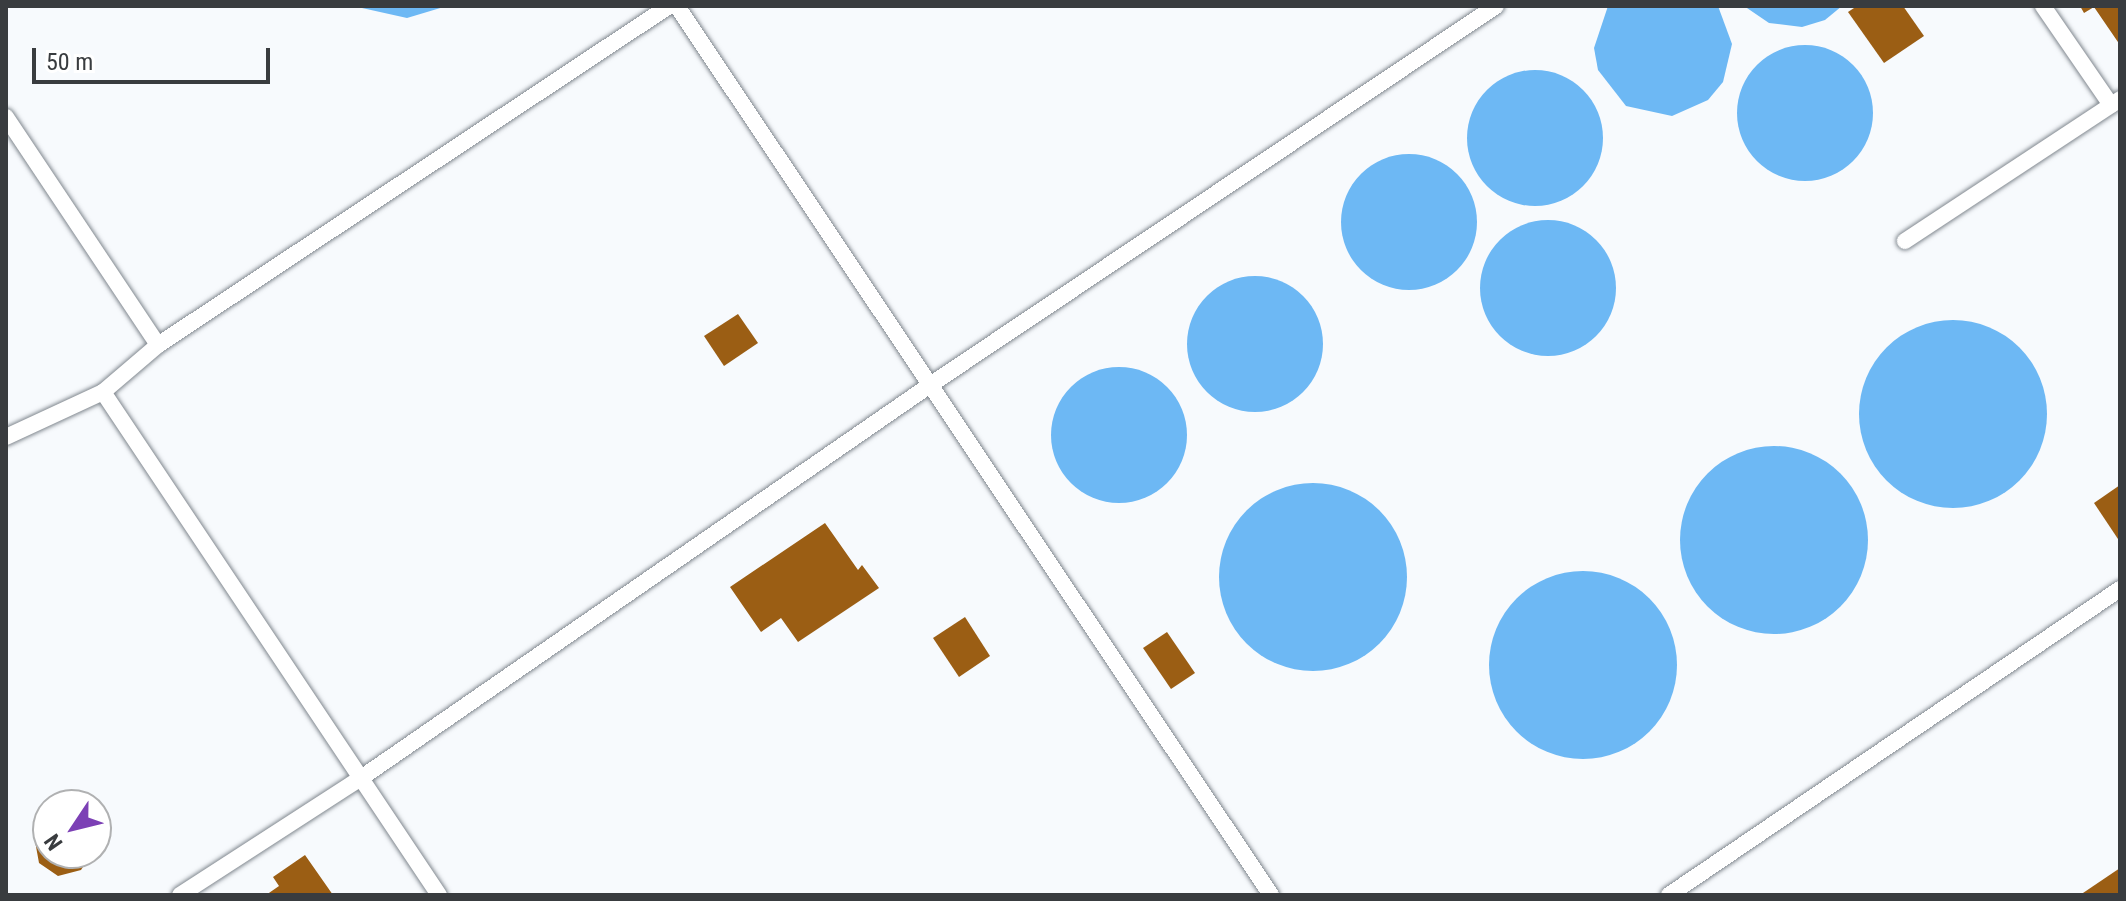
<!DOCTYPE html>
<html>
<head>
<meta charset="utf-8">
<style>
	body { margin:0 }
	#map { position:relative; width:2126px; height:901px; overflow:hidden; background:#f7fafd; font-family:"Roboto Condensed",sans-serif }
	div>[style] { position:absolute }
	.water>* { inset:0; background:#6db8f4 }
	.round { border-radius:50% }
	.building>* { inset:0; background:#9b5e14 }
	.roads { filter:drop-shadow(0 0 2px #81888f) drop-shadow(0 0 2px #81888f) }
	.lane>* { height:16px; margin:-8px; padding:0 8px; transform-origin:8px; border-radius:8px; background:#fff }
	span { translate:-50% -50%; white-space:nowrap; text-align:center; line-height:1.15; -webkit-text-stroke:8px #fff; paint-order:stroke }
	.frame { position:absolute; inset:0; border:8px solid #393c3f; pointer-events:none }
	.north { position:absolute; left:32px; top:789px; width:80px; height:80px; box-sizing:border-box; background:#fff; border:2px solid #b0b1b2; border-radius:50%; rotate:235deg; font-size:22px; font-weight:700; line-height:32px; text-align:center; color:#393c3f }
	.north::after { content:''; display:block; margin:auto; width:28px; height:36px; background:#7c40b5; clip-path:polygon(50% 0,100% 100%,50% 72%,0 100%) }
	.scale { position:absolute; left:32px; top:48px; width:238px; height:36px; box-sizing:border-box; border:4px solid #393c3f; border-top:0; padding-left:10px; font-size:24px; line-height:28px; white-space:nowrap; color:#393c3f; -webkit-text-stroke:6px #fff; paint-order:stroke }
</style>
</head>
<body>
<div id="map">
	<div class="water">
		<i style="clip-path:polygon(353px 6px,447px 6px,407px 18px)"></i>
		<i style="clip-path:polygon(1608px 6px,1718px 6px,1732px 44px,1723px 82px,1708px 100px,1672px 116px,1626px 106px,1598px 70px,1594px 48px)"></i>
		<i style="clip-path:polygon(1744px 6px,1842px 6px,1825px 20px,1802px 27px,1769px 23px)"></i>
		<i class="round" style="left:1737px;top:45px;width:136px;height:136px"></i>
		<i class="round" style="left:1467px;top:70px;width:136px;height:136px"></i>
		<i class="round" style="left:1341px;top:154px;width:136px;height:136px"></i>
		<i class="round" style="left:1480px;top:220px;width:136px;height:136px"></i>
		<i class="round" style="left:1187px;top:276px;width:136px;height:136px"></i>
		<i class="round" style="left:1859px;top:320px;width:188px;height:188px"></i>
		<i class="round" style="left:1051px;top:367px;width:136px;height:136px"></i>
		<i class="round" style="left:1680px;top:446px;width:188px;height:188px"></i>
		<i class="round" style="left:1219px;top:483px;width:188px;height:188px"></i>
		<i class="round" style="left:1489px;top:571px;width:188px;height:188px"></i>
	</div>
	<div class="building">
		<i style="clip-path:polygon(1857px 6px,1903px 6px,1924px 36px,1884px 63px,1848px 12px)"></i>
		<i style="clip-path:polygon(2080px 6px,2120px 6px,2120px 45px,2094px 7px,2084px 13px)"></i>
		<i style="clip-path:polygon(738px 314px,758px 343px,724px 366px,704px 336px)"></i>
		<i style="clip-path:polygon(2120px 485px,2120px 542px,2094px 503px)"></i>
		<i style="clip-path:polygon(825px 523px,858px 570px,862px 565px,879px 588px,798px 642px,781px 618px,761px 632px,730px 587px)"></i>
		<i style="clip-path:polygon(965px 617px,990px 656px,959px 677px,933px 638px)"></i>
		<i style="clip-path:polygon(1167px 632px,1195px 673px,1171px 689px,1143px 648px)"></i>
		<i style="clip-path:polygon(48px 822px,48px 853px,92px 853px,81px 870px,58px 876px,39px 863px,35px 841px)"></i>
		<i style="clip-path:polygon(305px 855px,333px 895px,266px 895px,279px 886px,273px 877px)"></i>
		<i style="clip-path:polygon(2120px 868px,2120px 895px,2080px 895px)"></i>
	</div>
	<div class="roads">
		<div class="lane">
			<i style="left:677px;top:6px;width:1069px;rotate:56.25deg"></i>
			<i style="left:2043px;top:6px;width:120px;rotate:55.5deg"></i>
			<i style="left:6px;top:117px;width:274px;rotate:56.3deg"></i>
			<i style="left:1905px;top:241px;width:258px;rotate:-33.4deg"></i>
			<i style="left:103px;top:392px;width:605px;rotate:56.26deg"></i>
			<i style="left:6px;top:437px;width:107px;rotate:-24.9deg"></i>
			<i style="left:103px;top:392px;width:72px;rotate:-40.5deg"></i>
			<i style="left:158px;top:345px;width:613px;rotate:-33.56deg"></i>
			<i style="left:180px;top:895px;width:216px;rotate:-32.9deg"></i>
			<i style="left:361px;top:778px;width:692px;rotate:-34.63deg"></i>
			<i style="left:930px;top:385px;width:681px;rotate:-33.81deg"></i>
			<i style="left:1669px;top:895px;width:545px;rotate:-34.16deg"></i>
		</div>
	</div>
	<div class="frame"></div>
	<div class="north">N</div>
	<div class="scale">50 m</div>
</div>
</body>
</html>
